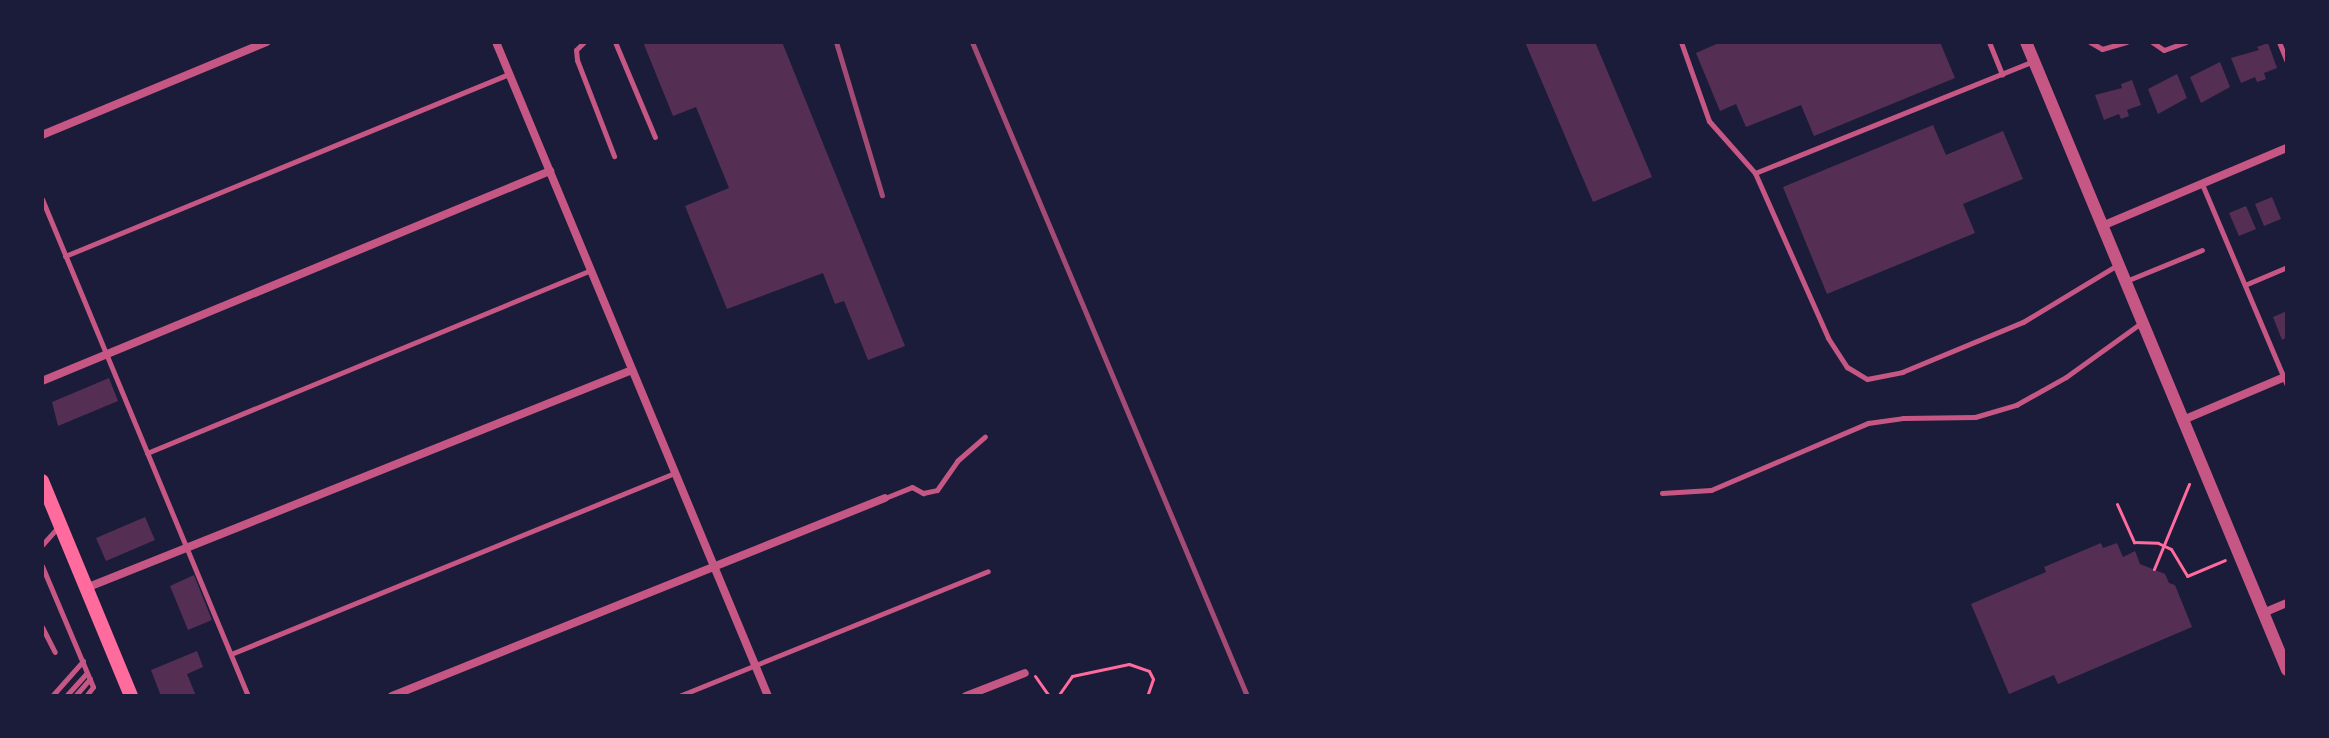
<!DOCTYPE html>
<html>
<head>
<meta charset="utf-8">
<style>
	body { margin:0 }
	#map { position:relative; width:2329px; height:738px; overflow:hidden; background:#1b1b3a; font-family:"PT Sans",sans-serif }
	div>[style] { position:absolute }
	.building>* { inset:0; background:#542f53 }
	.path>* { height:3px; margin:-1.5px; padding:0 1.5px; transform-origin:1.5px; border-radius:1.5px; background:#ff6b9d }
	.service>* { height:5px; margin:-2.5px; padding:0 2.5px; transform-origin:2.5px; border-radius:2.5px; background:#c65784 }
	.minor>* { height:8px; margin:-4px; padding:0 4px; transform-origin:4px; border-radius:4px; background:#c65784 }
	.tertiary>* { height:12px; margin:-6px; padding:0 6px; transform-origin:6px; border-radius:6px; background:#c65784 }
	.secondary>* { height:14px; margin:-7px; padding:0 7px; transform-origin:7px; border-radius:7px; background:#ff6b9d }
	.rail>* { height:5px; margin:-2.5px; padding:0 2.5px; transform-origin:2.5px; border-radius:2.5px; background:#a44b75 }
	span { translate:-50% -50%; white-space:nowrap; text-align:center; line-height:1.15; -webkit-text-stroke:7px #1b1b3a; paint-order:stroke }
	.frame { position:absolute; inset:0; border:44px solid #1b1b3a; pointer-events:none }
</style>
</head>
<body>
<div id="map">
	<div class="building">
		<i style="clip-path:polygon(643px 42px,782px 42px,905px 346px,868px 360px,844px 301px,835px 304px,823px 273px,727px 309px,685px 206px,729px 188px,696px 107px,673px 116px)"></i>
		<i style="clip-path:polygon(1525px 42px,1595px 42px,1652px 177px,1593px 202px)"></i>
		<i style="clip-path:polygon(1721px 42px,1940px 42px,1955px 78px,1814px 136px,1801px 105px,1746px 127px,1736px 104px,1720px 111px,1696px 53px)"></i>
		<i style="clip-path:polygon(2268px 43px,2277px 68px,2264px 73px,2266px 79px,2257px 82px,2255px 77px,2241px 83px,2231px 58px,2259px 50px,2257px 47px)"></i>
		<i style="clip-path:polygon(2220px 62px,2230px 87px,2201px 103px,2190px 77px)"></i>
		<i style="clip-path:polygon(2177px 74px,2187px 98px,2158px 114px,2148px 89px)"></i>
		<i style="clip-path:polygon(2132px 80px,2141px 105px,2127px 110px,2129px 116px,2121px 119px,2119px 114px,2104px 120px,2095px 95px,2122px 88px,2121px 84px)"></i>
		<i style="clip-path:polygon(1933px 125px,1946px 155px,2003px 131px,2023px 179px,1963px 204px,1975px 233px,1827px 294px,1783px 187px)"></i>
		<i style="clip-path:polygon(2272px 197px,2281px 219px,2264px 226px,2255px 204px)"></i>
		<i style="clip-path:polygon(2246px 206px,2256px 229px,2239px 236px,2229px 213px)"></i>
		<i style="clip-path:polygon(2287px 311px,2287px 337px,2282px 340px,2273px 317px)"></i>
		<i style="clip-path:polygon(109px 378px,118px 401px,58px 426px,52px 402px)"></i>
		<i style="clip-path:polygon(145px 517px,155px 540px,106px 561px,96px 538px)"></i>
		<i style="clip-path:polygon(2101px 543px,2103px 548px,2117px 543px,2123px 557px,2135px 551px,2140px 564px,2165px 574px,2169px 583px,2175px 585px,2192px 627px,2058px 684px,2054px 675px,2009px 694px,1971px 604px,2046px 572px,2044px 567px)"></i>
		<i style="clip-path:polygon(194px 575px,212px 620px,188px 630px,170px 586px)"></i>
		<i style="clip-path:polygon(197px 651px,203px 667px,187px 674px,196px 696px,161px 696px,151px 670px)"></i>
	</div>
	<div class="path">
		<i style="left:2117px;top:504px;width:42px;rotate:65.9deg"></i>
		<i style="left:2134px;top:542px;width:24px;rotate:2deg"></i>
		<i style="left:2158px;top:543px;width:14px;rotate:25deg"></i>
		<i style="left:2171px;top:549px;width:31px;rotate:59deg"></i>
		<i style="left:2187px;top:576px;width:41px;rotate:-22.8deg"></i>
		<i style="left:2154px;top:569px;width:92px;rotate:-67.6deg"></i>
		<i style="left:1035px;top:676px;width:24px;rotate:55deg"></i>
		<i style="left:1058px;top:696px;width:24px;rotate:-55deg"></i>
		<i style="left:1072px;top:676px;width:58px;rotate:-11.9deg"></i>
		<i style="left:1129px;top:664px;width:21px;rotate:19deg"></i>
		<i style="left:1149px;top:671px;width:9px;rotate:63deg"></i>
		<i style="left:1153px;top:679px;width:18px;rotate:109deg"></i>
	</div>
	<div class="service">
		<i style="left:584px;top:42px;width:11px;rotate:135deg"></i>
		<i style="left:576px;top:50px;width:10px;rotate:84deg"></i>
		<i style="left:577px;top:60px;width:103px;rotate:68.9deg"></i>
		<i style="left:615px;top:42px;width:103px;rotate:67.2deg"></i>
		<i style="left:1681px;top:42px;width:84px;rotate:70.5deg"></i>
		<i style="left:1709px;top:121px;width:69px;rotate:48.5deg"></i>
		<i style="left:1755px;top:173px;width:300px;rotate:-21.9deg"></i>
		<i style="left:1989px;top:42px;width:35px;rotate:68deg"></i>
		<i style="left:2090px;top:42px;width:14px;rotate:30deg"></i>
		<i style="left:2102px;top:49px;width:25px;rotate:-16deg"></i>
		<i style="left:2152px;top:42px;width:14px;rotate:34deg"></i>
		<i style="left:2164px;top:50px;width:23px;rotate:-20deg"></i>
		<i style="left:2279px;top:42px;width:22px;rotate:68deg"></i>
		<i style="left:1755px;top:173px;width:180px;rotate:66.1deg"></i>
		<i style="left:1828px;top:338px;width:35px;rotate:57deg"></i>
		<i style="left:1847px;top:367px;width:23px;rotate:31deg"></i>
		<i style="left:1867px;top:379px;width:36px;rotate:-11deg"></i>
		<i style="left:1902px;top:372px;width:131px;rotate:-22.5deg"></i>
		<i style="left:2023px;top:322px;width:110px;rotate:-31.2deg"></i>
		<i style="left:2202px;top:184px;width:218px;rotate:67.1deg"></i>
		<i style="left:42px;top:199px;width:538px;rotate:67.49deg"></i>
		<i style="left:65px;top:256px;width:480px;rotate:-22.3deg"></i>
		<i style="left:2126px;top:281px;width:82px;rotate:-22.2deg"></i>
		<i style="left:2247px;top:284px;width:43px;rotate:-23deg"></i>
		<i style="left:147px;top:453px;width:479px;rotate:-22.4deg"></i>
		<i style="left:1662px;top:493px;width:49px;rotate:-3.5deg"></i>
		<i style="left:1711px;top:490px;width:171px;rotate:-23.1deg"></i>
		<i style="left:1868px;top:423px;width:35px;rotate:-8deg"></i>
		<i style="left:1903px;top:418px;width:72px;rotate:-0.8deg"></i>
		<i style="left:1975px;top:417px;width:43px;rotate:-16.3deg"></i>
		<i style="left:2016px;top:405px;width:57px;rotate:-29.2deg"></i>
		<i style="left:2066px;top:377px;width:92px;rotate:-35.8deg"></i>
		<i style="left:885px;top:498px;width:29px;rotate:-22deg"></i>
		<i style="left:912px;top:487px;width:13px;rotate:29deg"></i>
		<i style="left:923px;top:493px;width:14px;rotate:-12deg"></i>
		<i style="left:937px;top:490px;width:35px;rotate:-55deg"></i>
		<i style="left:957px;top:461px;width:37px;rotate:-41deg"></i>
		<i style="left:42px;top:545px;width:25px;rotate:-48deg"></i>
		<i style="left:42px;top:566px;width:131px;rotate:67.1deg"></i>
		<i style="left:93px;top:687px;width:11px;rotate:128deg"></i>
		<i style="left:42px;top:627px;width:28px;rotate:63deg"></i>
		<i style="left:231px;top:654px;width:479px;rotate:-22.2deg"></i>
		<i style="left:52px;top:696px;width:47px;rotate:-48.5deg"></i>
		<i style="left:66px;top:696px;width:31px;rotate:-48deg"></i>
		<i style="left:75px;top:696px;width:23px;rotate:-49deg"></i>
		<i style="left:679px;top:696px;width:333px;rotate:-22deg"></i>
	</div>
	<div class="minor">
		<i style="left:496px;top:42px;width:708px;rotate:67.42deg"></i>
		<i style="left:42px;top:135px;width:243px;rotate:-22.5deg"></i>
		<i style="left:2102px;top:226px;width:201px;rotate:-22.9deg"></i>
		<i style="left:42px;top:381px;width:550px;rotate:-22.46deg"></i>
		<i style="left:2183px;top:420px;width:113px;rotate:-22.9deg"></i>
		<i style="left:86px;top:588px;width:588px;rotate:-21.77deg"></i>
		<i style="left:2263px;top:613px;width:26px;rotate:-23deg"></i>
		<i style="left:392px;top:696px;width:531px;rotate:-21.88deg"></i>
		<i style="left:966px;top:696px;width:63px;rotate:-21.3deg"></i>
	</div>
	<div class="tertiary">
		<i style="left:2026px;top:42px;width:680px;rotate:67.43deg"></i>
	</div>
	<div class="secondary">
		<i style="left:42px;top:481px;width:233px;rotate:67.5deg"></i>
	</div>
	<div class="rail">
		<i style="left:836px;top:42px;width:160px;rotate:73.3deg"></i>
		<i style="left:972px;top:42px;width:709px;rotate:67.19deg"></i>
	</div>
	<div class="frame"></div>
</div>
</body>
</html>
